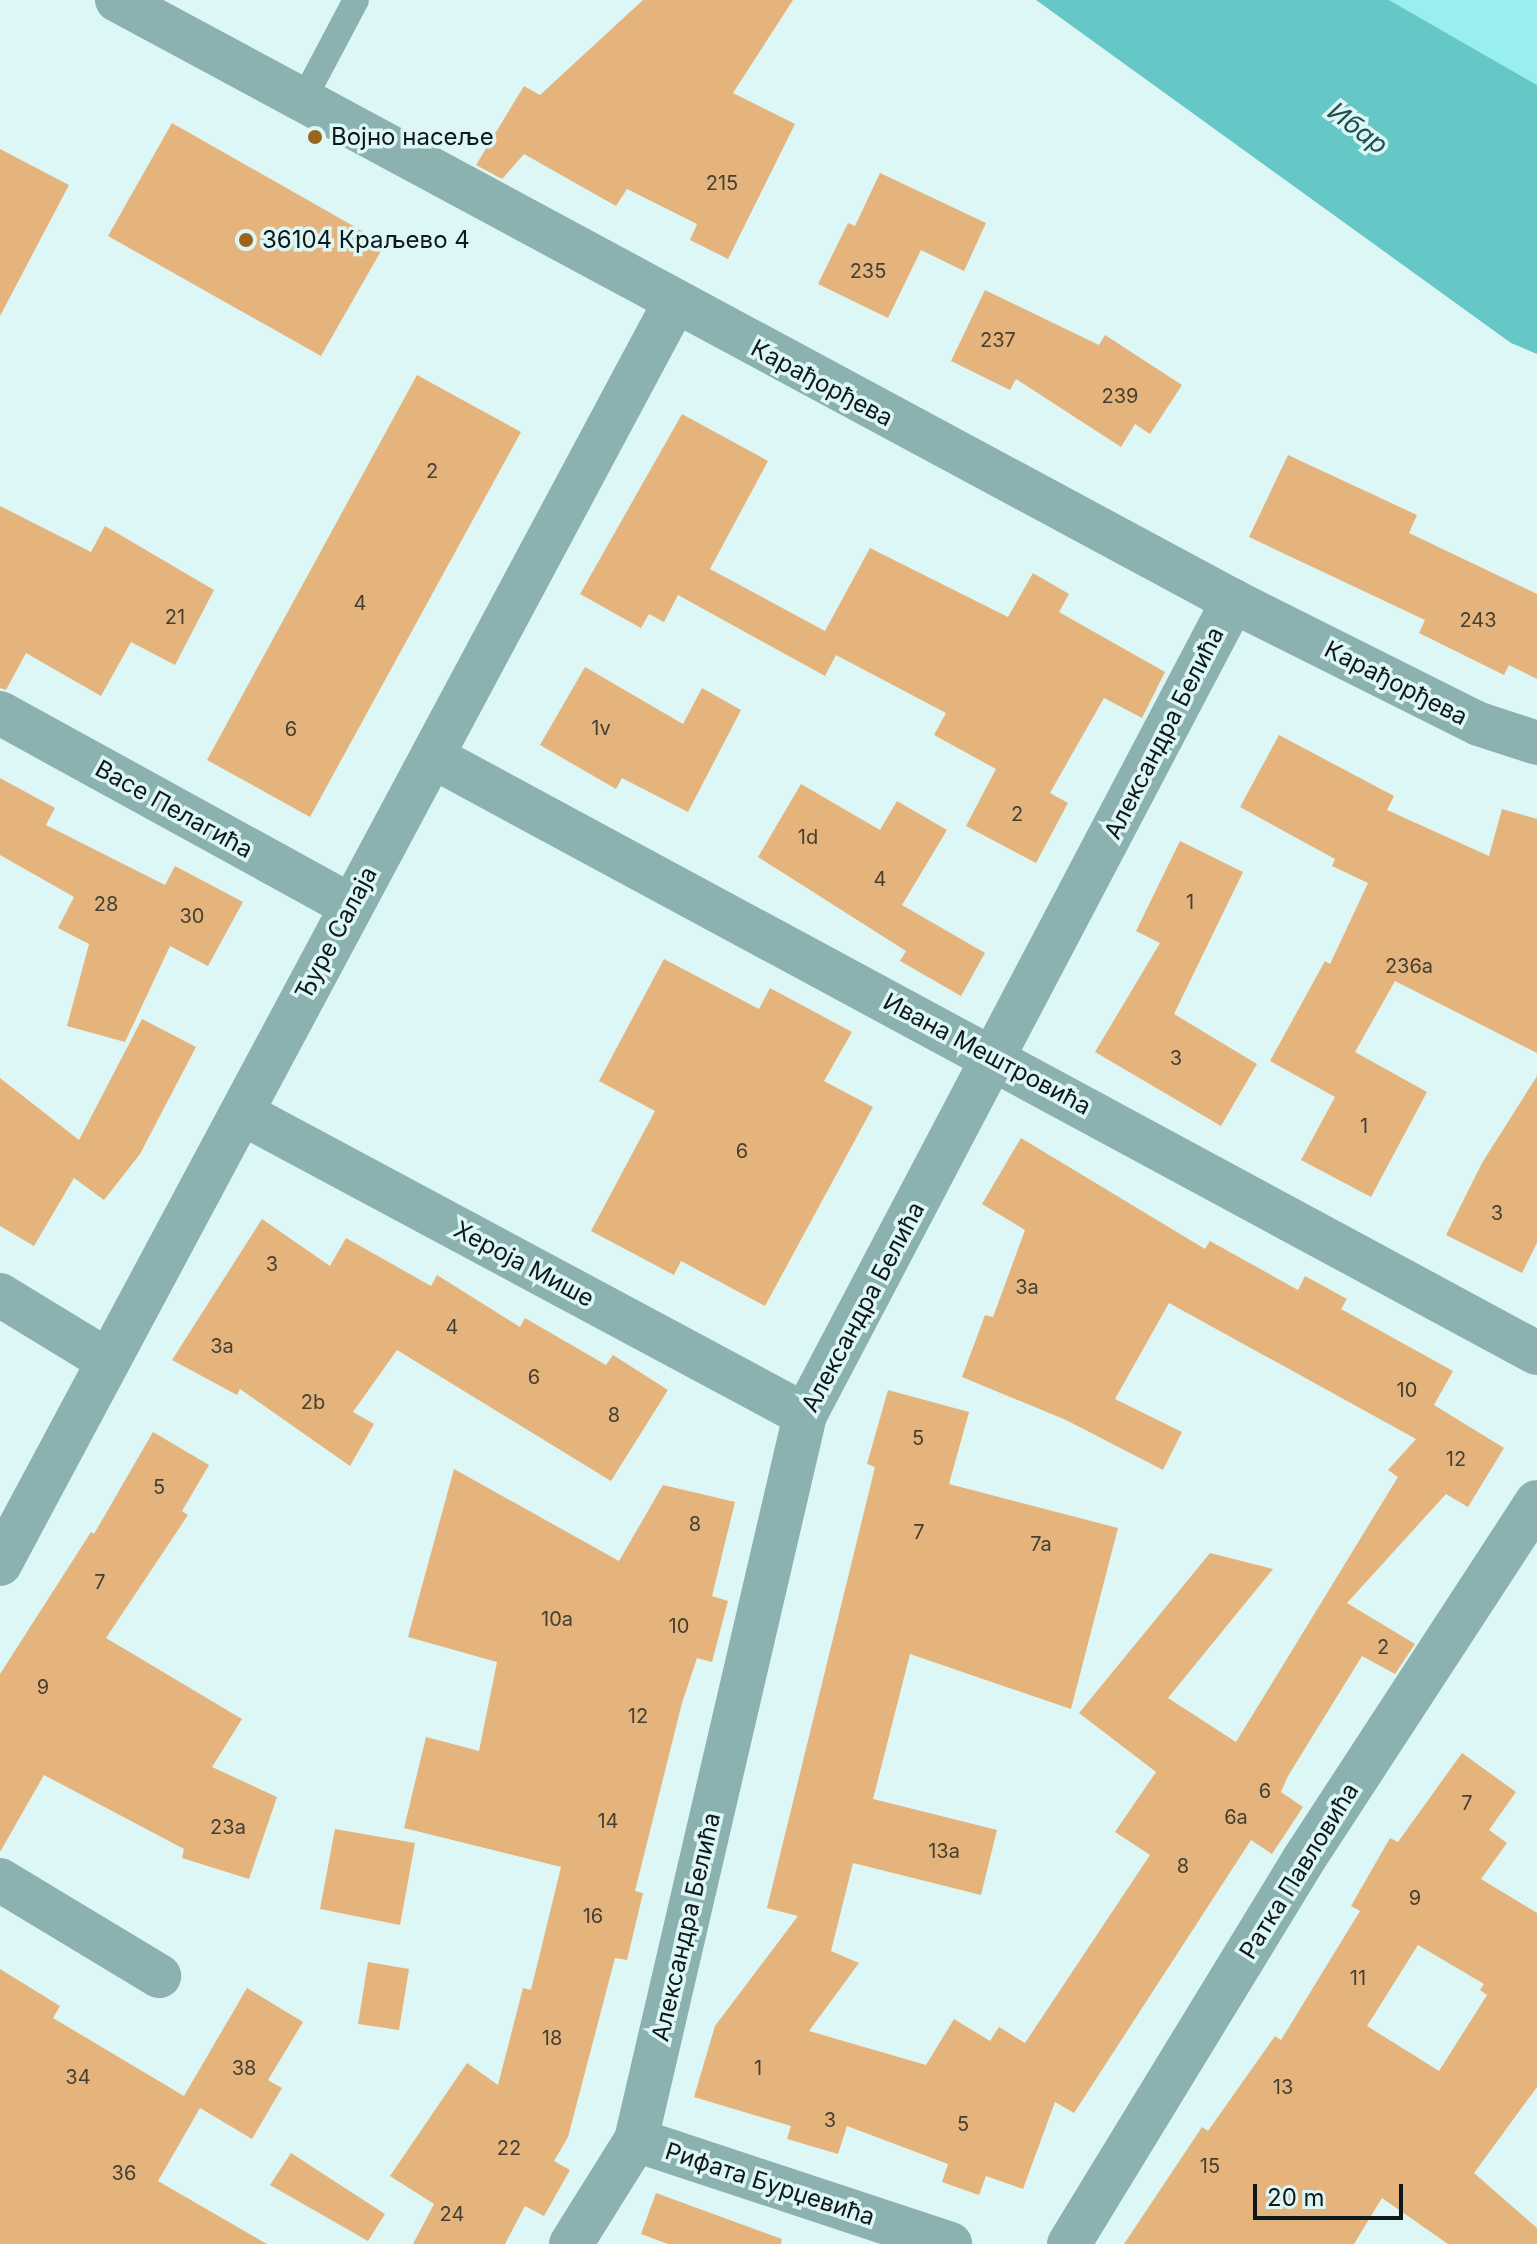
<!DOCTYPE html>
<html>
<head>
<meta charset="utf-8">
<style>
	body { margin:0 }
	#map { position:relative; width:1537px; height:2244px; overflow:hidden; background:#ddf7f6; font-family:Inter,sans-serif }
	div>[style] { position:absolute }
	.green>* { inset:0; background:#9ee }
	.water>* { inset:0; background:#66c7c7 }
	.building>* { inset:0; background:#e5b47d }
	.service>* { height:26px; margin:-13px; padding:0 13px; transform-origin:13px; border-radius:13px; background:#8bb1b1 }
	.minor>* { height:44px; margin:-22px; padding:0 22px; transform-origin:22px; border-radius:22px; background:#8bb1b1 }
	.tertiary>* { height:44px; margin:-22px; padding:0 22px; transform-origin:22px; border-radius:22px; background:#8bb1b1 }
	.dots>* { width:22px; height:22px; translate:-50% -50%; box-sizing:border-box; border:4px solid #ddf7f6; border-radius:50% }
	span { translate:-50% -50%; white-space:nowrap; text-align:center; line-height:1.15; -webkit-text-stroke:7px #ddf7f6; paint-order:stroke }
	.number-label { font-size:20px; color:#454032 }
	.number-label span { -webkit-text-stroke-width:0 }
	.poi-label { font-size:24px; color:#101919 }
	.left { translate:0 -50%; text-align:left }
	.street-label { font-size:24px; color:#101919 }
	.water-label { font-size:26px; color:#234f4f; font-style:italic }
	.scale { position:absolute; left:1253px; top:2184px; width:150px; height:36px; box-sizing:border-box; border:4px solid #101919; border-top:0; padding-left:10px; font-size:24px; line-height:28px; white-space:nowrap; color:#101919; -webkit-text-stroke:6px #ddf7f6; paint-order:stroke }
</style>
</head>
<body>
<div id="map">
	<div class="green">
		<i style="clip-path:polygon(1389px 0,1537px 0,1537px 85px)"></i>
	</div>
	<div class="water">
		<i style="clip-path:polygon(1036px 0,1389px 0,1537px 85px,1537px 354px,1511px 343px)"></i>
	</div>
	<div class="building">
		<i style="clip-path:polygon(643px 0,793px 0,733px 93px,795px 124px,728px 259px,690px 240px,697px 224px,627px 189px,616px 206px,524px 154px,502px 179px,476px 165px,524px 86px,540px 95px)"></i>
		<i style="clip-path:polygon(172px 123px,385px 244px,321px 356px,108px 236px)"></i>
		<i style="clip-path:polygon(0 149px,69px 185px,0 316px)"></i>
		<i style="clip-path:polygon(880px 173px,986px 223px,964px 271px,921px 250px,888px 318px,818px 284px,848px 223px,855px 226px)"></i>
		<i style="clip-path:polygon(985px 290px,1099px 345px,1105px 335px,1182px 385px,1150px 434px,1135px 424px,1121px 447px,1016px 379px,1010px 390px,951px 361px)"></i>
		<i style="clip-path:polygon(417px 375px,521px 432px,310px 817px,207px 760px)"></i>
		<i style="clip-path:polygon(682px 414px,768px 461px,710px 569px,825px 631px,870px 548px,1008px 617px,1033px 573px,1069px 594px,1059px 612px,1165px 672px,1142px 718px,1104px 698px,1050px 793px,1068px 803px,1036px 863px,966px 826px,996px 769px,934px 735px,946px 713px,836px 655px,825px 676px,678px 595px,664px 622px,649px 614px,641px 628px,580px 594px)"></i>
		<i style="clip-path:polygon(1288px 455px,1417px 515px,1409px 533px,1537px 594px,1537px 679px,1509px 665px,1504px 675px,1419px 633px,1425px 620px,1249px 537px)"></i>
		<i style="clip-path:polygon(0 506px,91px 552px,105px 526px,214px 590px,175px 665px,131px 642px,101px 696px,26px 653px,6px 690px,0 688px)"></i>
		<i style="clip-path:polygon(585px 667px,683px 724px,702px 688px,741px 710px,688px 812px,622px 778px,616px 789px,540px 745px)"></i>
		<i style="clip-path:polygon(1279px 735px,1394px 796px,1387px 810px,1489px 856px,1502px 809px,1537px 819px,1537px 1053px,1395px 981px,1355px 1052px,1427px 1092px,1371px 1197px,1301px 1160px,1335px 1097px,1270px 1061px,1325px 961px,1330px 964px,1368px 883px,1332px 866px,1335px 859px,1240px 807px)"></i>
		<i style="clip-path:polygon(0 778px,55px 808px,46px 825px,165px 885px,175px 866px,243px 902px,208px 966px,170px 946px,125px 1042px,67px 1026px,89px 944px,58px 928px,74px 897px,0 855px)"></i>
		<i style="clip-path:polygon(801px 784px,880px 830px,897px 801px,947px 830px,902px 905px,985px 953px,961px 996px,900px 961px,906px 951px,758px 857px)"></i>
		<i style="clip-path:polygon(1180px 841px,1243px 872px,1174px 1014px,1257px 1064px,1221px 1126px,1095px 1052px,1160px 943px,1136px 931px)"></i>
		<i style="clip-path:polygon(664px 959px,759px 1009px,770px 988px,852px 1032px,824px 1081px,873px 1107px,765px 1306px,681px 1261px,674px 1275px,591px 1231px,655px 1111px,599px 1081px)"></i>
		<i style="clip-path:polygon(142px 1019px,196px 1047px,140px 1154px,104px 1200px,74px 1178px,34px 1246px,0 1226px,0 1078px,79px 1140px)"></i>
		<i style="clip-path:polygon(1537px 1076px,1537px 1243px,1522px 1273px,1446px 1235px,1482px 1163px)"></i>
		<i style="clip-path:polygon(1021px 1138px,1205px 1249px,1210px 1241px,1298px 1290px,1305px 1276px,1347px 1299px,1341px 1309px,1453px 1371px,1434px 1405px,1504px 1448px,1468px 1507px,1446px 1494px,1347px 1603px,1415px 1644px,1395px 1674px,1362px 1656px,1288px 1776px,1281px 1792px,1303px 1807px,1272px 1854px,1251px 1840px,1074px 2113px,1055px 2102px,1023px 2189px,986px 2176px,979px 2195px,942px 2182px,948px 2164px,847px 2126px,838px 2154px,787px 2139px,791px 2126px,694px 2097px,715px 2026px,798px 1916px,767px 1908px,875px 1467px,867px 1464px,888px 1390px,969px 1412px,949px 1484px,1118px 1528px,1071px 1709px,910px 1654px,873px 1799px,997px 1830px,981px 1895px,853px 1863px,831px 1951px,859px 1963px,809px 2031px,926px 2065px,954px 2019px,990px 2041px,999px 2027px,1025px 2043px,1150px 1855px,1115px 1832px,1156px 1772px,1079px 1713px,1210px 1553px,1273px 1569px,1168px 1698px,1236px 1742px,1398px 1477px,1388px 1470px,1416px 1439px,1169px 1303px,1115px 1399px,1182px 1432px,1163px 1470px,1066px 1420px,962px 1377px,985px 1315px,993px 1317px,1025px 1230px,982px 1204px)"></i>
		<i style="clip-path:polygon(262px 1219px,330px 1266px,346px 1238px,431px 1286px,437px 1275px,520px 1327px,525px 1318px,606px 1365px,613px 1355px,668px 1390px,611px 1481px,397px 1350px,353px 1412px,374px 1424px,350px 1466px,240px 1389px,237px 1395px,172px 1360px)"></i>
		<i style="clip-path:polygon(153px 1432px,209px 1465px,182px 1511px,188px 1515px,106px 1638px,242px 1719px,212px 1767px,277px 1797px,249px 1879px,182px 1858px,184px 1849px,44px 1775px,0 1852px,0 1674px,91px 1532px,94px 1534px)"></i>
		<i style="clip-path:polygon(454px 1469px,619px 1561px,663px 1485px,735px 1502px,712px 1596px,728px 1601px,712px 1662px,697px 1658px,682px 1703px,635px 1891px,643px 1893px,627px 1960px,615px 1958px,568px 2137px,554px 2161px,570px 2170px,544px 2216px,525px 2206px,505px 2244px,413px 2244px,434px 2204px,390px 2176px,467px 2063px,498px 2085px,523px 1988px,531px 1990px,561px 1867px,404px 1828px,426px 1737px,479px 1751px,497px 1662px,408px 1637px)"></i>
		<i style="clip-path:polygon(evenodd,1462px 1753px,1516px 1792px,1489px 1830px,1507px 1843px,1481px 1879px,1537px 1913px,1537px 2087px,1474px 2173px,1537px 2228px,1537px 2244px,1448px 2244px,1382px 2198px,1354px 2244px,1124px 2244px,1202px 2127px,1208px 2131px,1275px 2036px,1281px 2040px,1360px 1911px,1351px 1906px,1390px 1838px,1398px 1842px,1462px 1753px,1418px 1945px,1484px 1984px,1480px 1990px,1487px 1995px,1439px 2071px,1367px 2026px,1418px 1945px)"></i>
		<i style="clip-path:polygon(335px 1829px,415px 1843px,400px 1925px,320px 1909px)"></i>
		<i style="clip-path:polygon(368px 1962px,409px 1969px,399px 2030px,358px 2024px)"></i>
		<i style="clip-path:polygon(0 1969px,60px 2006px,53px 2018px,184px 2096px,247px 1988px,303px 2022px,268px 2080px,282px 2088px,252px 2139px,200px 2108px,158px 2181px,267px 2244px,0 2244px)"></i>
		<i style="clip-path:polygon(291px 2153px,385px 2214px,368px 2241px,270px 2185px)"></i>
		<i style="clip-path:polygon(656px 2193px,782px 2239px,781px 2244px,668px 2244px,641px 2234px)"></i>
	</div>
	<div class="service">
		<i style="left:302px;top:102px;width:115px;rotate:-62.1deg"></i>
	</div>
	<div class="minor">
		<i style="left:0;top:713px;width:398px;rotate:28.8deg"></i>
		<i style="left:435px;top:758px;width:1252px;rotate:28.37deg"></i>
		<i style="left:242px;top:1113px;width:639px;rotate:28.21deg"></i>
		<i style="left:0;top:1295px;width:123px;rotate:31.4deg"></i>
		<i style="left:0;top:1564px;width:1429px;rotate:-61.86deg"></i>
		<i style="left:0;top:1880px;width:186px;rotate:31.1deg"></i>
		<i style="left:636px;top:2140px;width:331px;rotate:18.3deg"></i>
		<i style="left:571px;top:2244px;width:123px;rotate:-58deg"></i>
		<i style="left:636px;top:2140px;width:744px;rotate:-76.88deg"></i>
		<i style="left:805px;top:1415px;width:920px;rotate:-62.26deg"></i>
		<i style="left:1069px;top:2244px;width:451px;rotate:-58.6deg"></i>
		<i style="left:1304px;top:1859px;width:426px;rotate:-56.9deg"></i>
	</div>
	<div class="tertiary">
		<i style="left:117px;top:0;width:1268px;rotate:28.3deg"></i>
		<i style="left:1233px;top:601px;width:275px;rotate:26.6deg"></i>
		<i style="left:1479px;top:724px;width:61px;rotate:18.1deg"></i>
	</div>
	<div class="dots">
		<i style="left:315px;top:137px;background:#9a641d"></i>
		<i style="left:246px;top:240px;background:#9a641d"></i>
	</div>
	<div class="number-label">
		<span style="left:722px;top:183px">215</span>
		<span style="left:868px;top:271px">235</span>
		<span style="left:998px;top:340px">237</span>
		<span style="left:1120px;top:396px">239</span>
		<span style="left:432px;top:471px">2</span>
		<span style="left:360px;top:603px">4</span>
		<span style="left:175px;top:617px">21</span>
		<span style="left:1478px;top:620px">243</span>
		<span style="left:601px;top:728px">1v</span>
		<span style="left:291px;top:729px">6</span>
		<span style="left:1017px;top:814px">2</span>
		<span style="left:808px;top:837px">1d</span>
		<span style="left:880px;top:879px">4</span>
		<span style="left:1190px;top:902px">1</span>
		<span style="left:106px;top:904px">28</span>
		<span style="left:192px;top:916px">30</span>
		<span style="left:1409px;top:966px">236a</span>
		<span style="left:1176px;top:1058px">3</span>
		<span style="left:1364px;top:1126px">1</span>
		<span style="left:742px;top:1151px">6</span>
		<span style="left:1497px;top:1213px">3</span>
		<span style="left:272px;top:1264px">3</span>
		<span style="left:1027px;top:1287px">3a</span>
		<span style="left:452px;top:1327px">4</span>
		<span style="left:222px;top:1346px">3a</span>
		<span style="left:534px;top:1377px">6</span>
		<span style="left:1407px;top:1390px">10</span>
		<span style="left:313px;top:1402px">2b</span>
		<span style="left:614px;top:1415px">8</span>
		<span style="left:918px;top:1438px">5</span>
		<span style="left:1456px;top:1459px">12</span>
		<span style="left:159px;top:1487px">5</span>
		<span style="left:695px;top:1524px">8</span>
		<span style="left:919px;top:1532px">7</span>
		<span style="left:1041px;top:1544px">7a</span>
		<span style="left:100px;top:1582px">7</span>
		<span style="left:557px;top:1619px">10a</span>
		<span style="left:679px;top:1626px">10</span>
		<span style="left:1383px;top:1647px">2</span>
		<span style="left:43px;top:1687px">9</span>
		<span style="left:638px;top:1716px">12</span>
		<span style="left:1265px;top:1791px">6</span>
		<span style="left:1467px;top:1803px">7</span>
		<span style="left:1236px;top:1817px">6a</span>
		<span style="left:608px;top:1821px">14</span>
		<span style="left:228px;top:1827px">23a</span>
		<span style="left:944px;top:1851px">13a</span>
		<span style="left:1183px;top:1866px">8</span>
		<span style="left:1415px;top:1898px">9</span>
		<span style="left:593px;top:1916px">16</span>
		<span style="left:1358px;top:1978px">11</span>
		<span style="left:552px;top:2038px">18</span>
		<span style="left:244px;top:2068px">38</span>
		<span style="left:758px;top:2068px">1</span>
		<span style="left:78px;top:2077px">34</span>
		<span style="left:1283px;top:2087px">13</span>
		<span style="left:830px;top:2120px">3</span>
		<span style="left:963px;top:2124px">5</span>
		<span style="left:509px;top:2148px">22</span>
		<span style="left:1210px;top:2166px">15</span>
		<span style="left:124px;top:2173px">36</span>
		<span style="left:452px;top:2214px">24</span>
	</div>
	<div class="poi-label">
		<span class="left" style="left:331px;top:137px">Војно насеље</span>
		<span class="left" style="left:262px;top:240px">36104 Краљево 4</span>
	</div>
	<div class="street-label">
		<span style="left:822px;top:383px;rotate:28deg">Карађорђева</span>
		<span style="left:1396px;top:683px;rotate:27deg">Карађорђева</span>
		<span style="left:1164px;top:733px;rotate:-63deg">Александра Белића</span>
		<span style="left:174px;top:809px;rotate:29deg">Васе Пелагића</span>
		<span style="left:336px;top:933px;rotate:-62deg">Ђуре Салаја</span>
		<span style="left:987px;top:1054px;rotate:28deg">Ивана Мештровића</span>
		<span style="left:524px;top:1264px;rotate:28deg">Хероја Мише</span>
		<span style="left:863px;top:1307px;rotate:-62deg">Александра Белића</span>
		<span style="left:1299px;top:1871px;rotate:-58deg">Ратка Павловића</span>
		<span style="left:686px;top:1927px;rotate:-77deg">Александра Белића</span>
		<span style="left:770px;top:2184px;rotate:18deg">Рифата Бурџевића</span>
	</div>
	<div class="water-label">
		<span style="left:1358px;top:128px;rotate:37deg">Ибар</span>
	</div>
	<div class="scale">20 m</div>
</div>
</body>
</html>
